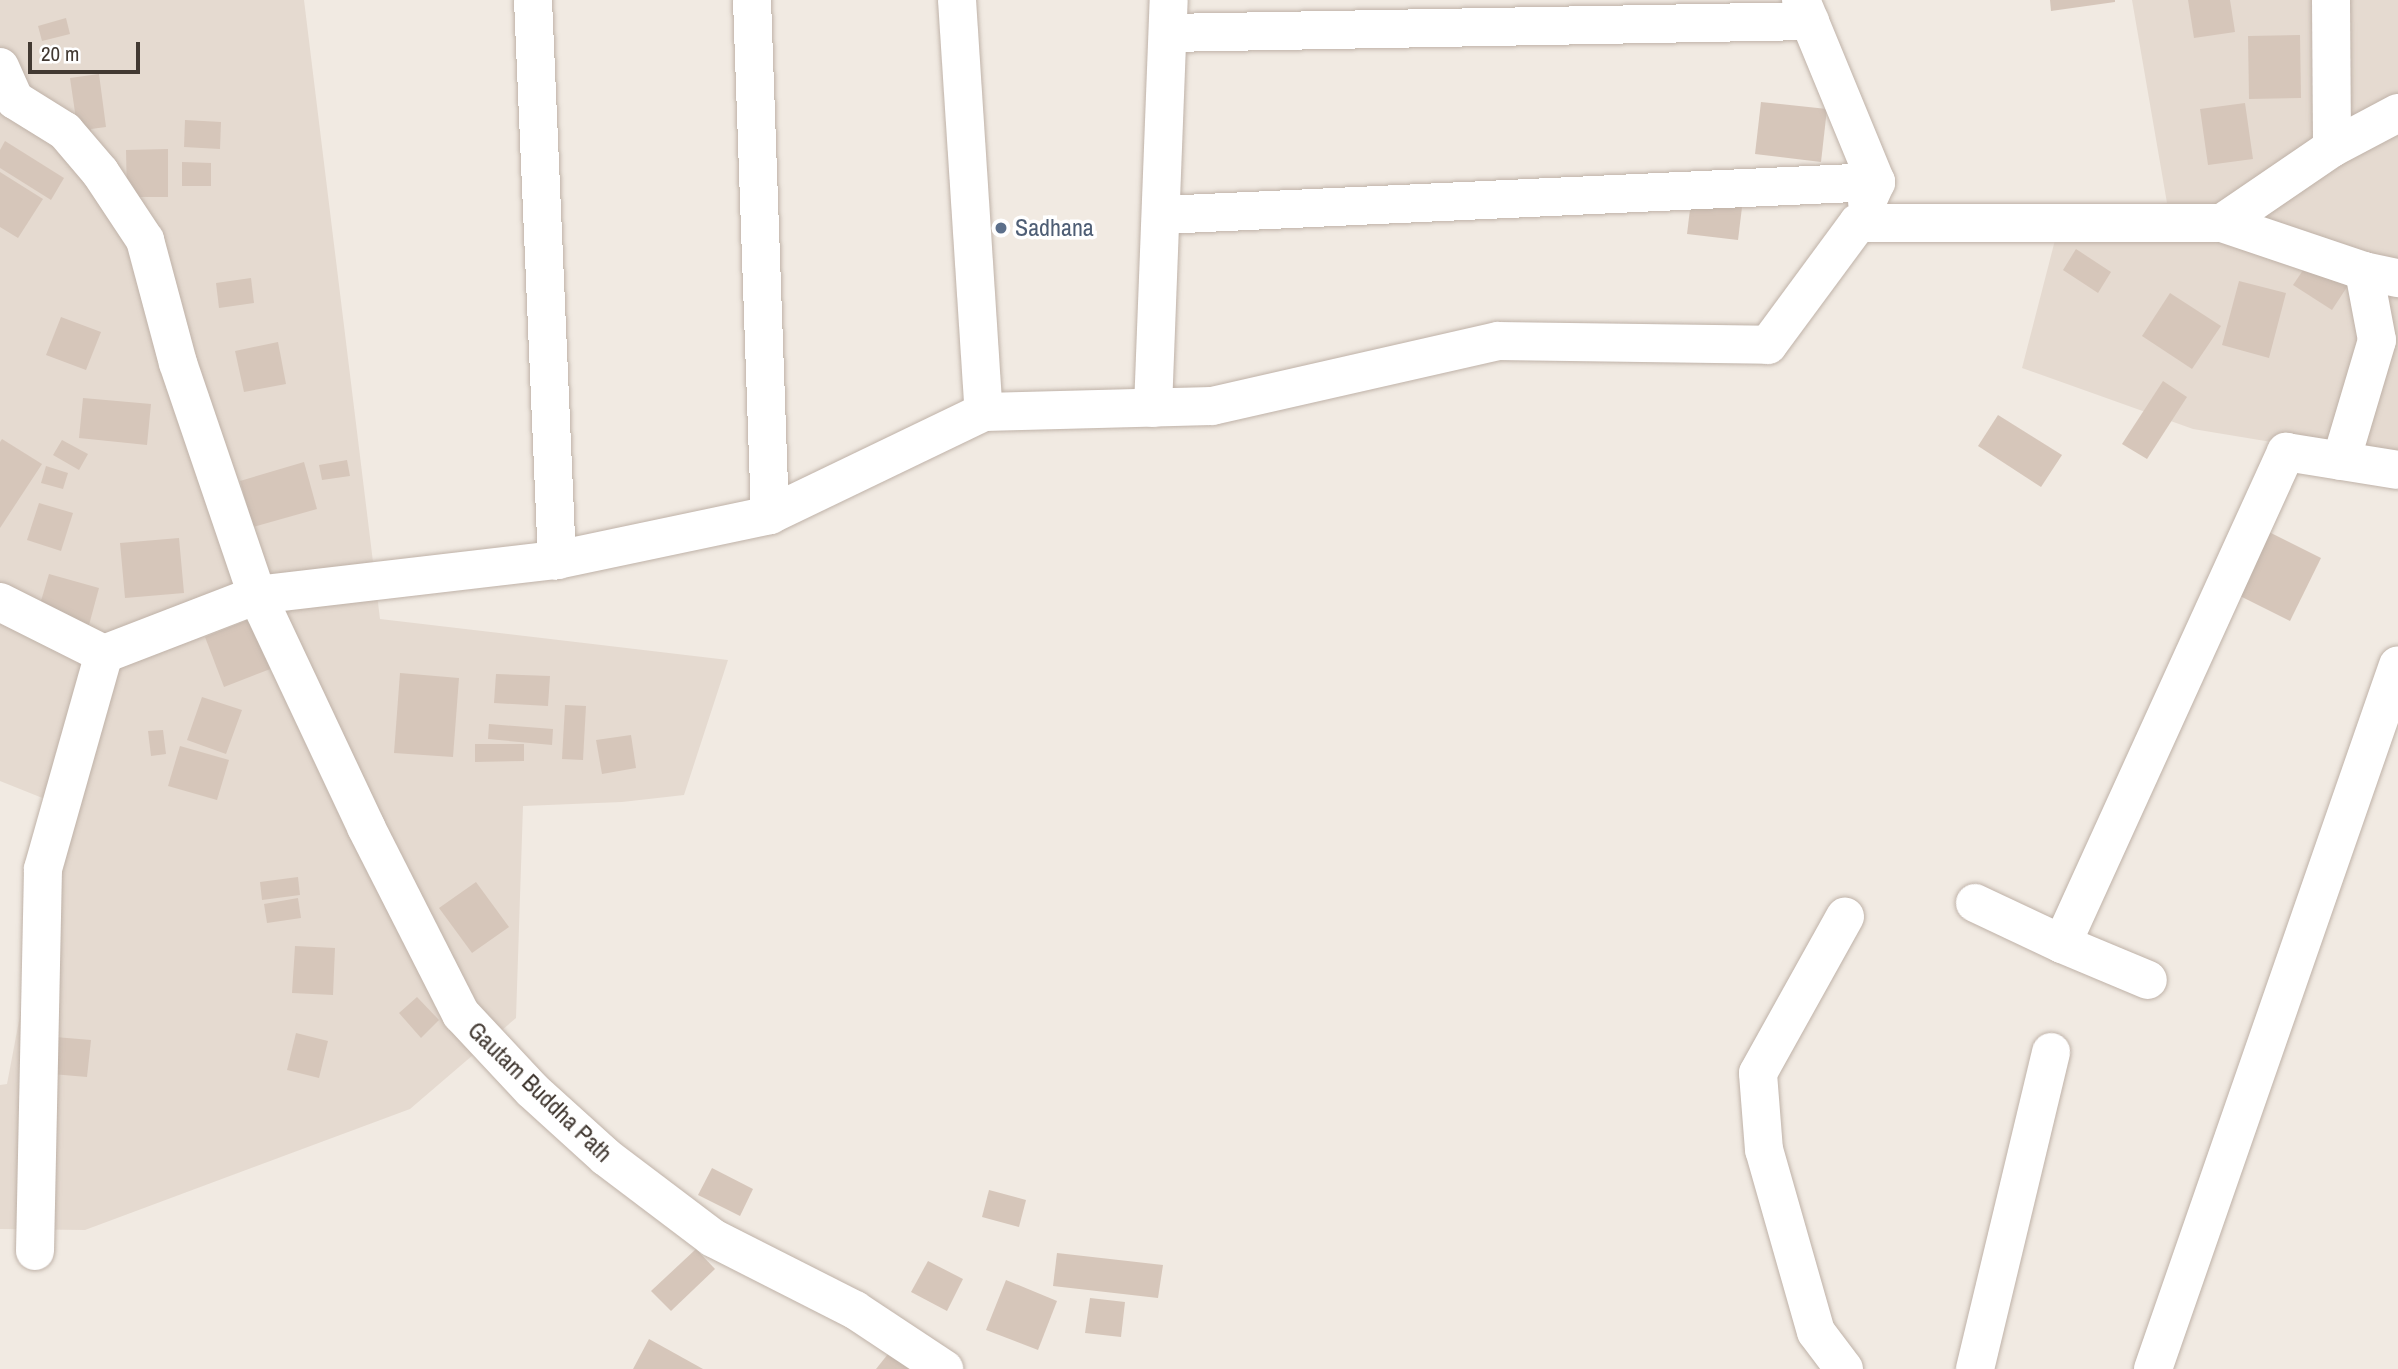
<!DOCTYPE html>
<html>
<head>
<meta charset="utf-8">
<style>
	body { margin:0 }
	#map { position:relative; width:2398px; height:1369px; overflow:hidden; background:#f1eae2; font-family:"Archivo Narrow",sans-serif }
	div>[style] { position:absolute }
	.residential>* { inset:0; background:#e5dad0 }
	.building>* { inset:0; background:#d6c6ba }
	.roads { filter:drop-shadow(0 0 2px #bfb2a8) drop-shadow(0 0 2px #bfb2a8) }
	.minor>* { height:38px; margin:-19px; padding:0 19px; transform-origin:19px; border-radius:19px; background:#fff }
	.dots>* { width:19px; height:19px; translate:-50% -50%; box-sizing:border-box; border:4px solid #fff; border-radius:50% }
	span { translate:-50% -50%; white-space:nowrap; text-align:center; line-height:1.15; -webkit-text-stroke:7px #fff; paint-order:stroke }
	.service-label { font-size:24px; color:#4e5e75 }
	.left { translate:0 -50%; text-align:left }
	.street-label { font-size:24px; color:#423932 }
	.scale { position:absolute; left:28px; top:42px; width:112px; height:32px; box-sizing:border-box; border:4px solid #423932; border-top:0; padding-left:9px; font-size:21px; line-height:24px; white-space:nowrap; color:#423932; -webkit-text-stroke:5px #fff; paint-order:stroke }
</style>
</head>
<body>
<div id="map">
	<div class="residential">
		<i style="clip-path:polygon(0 0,304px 0,380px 619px,728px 660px,684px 795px,622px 802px,523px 806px,516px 1018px,410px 1109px,85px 1230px,0 1229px,0 1085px,7px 1084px,60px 805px,0 781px)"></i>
		<i style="clip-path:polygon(2132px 0,2398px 0,2398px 463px,2193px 429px,2022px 368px,2062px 213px,2167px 203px)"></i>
	</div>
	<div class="building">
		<i style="clip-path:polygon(2050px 0,2115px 0,2115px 2px,2051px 11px)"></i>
		<i style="clip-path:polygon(2188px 0,2230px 0,2235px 32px,2194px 38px)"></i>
		<i style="clip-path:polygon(66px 18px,70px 34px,42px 41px,38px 26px)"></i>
		<i style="clip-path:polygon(2300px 35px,2301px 98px,2249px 99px,2248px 36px)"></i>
		<i style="clip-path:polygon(99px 74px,106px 127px,91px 129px,92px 139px,79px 140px,70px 78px)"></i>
		<i style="clip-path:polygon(1761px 102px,1827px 109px,1821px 162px,1755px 154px)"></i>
		<i style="clip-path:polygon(2245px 103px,2253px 159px,2208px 165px,2200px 109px)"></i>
		<i style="clip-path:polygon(185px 120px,221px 122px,220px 149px,184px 147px)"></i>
		<i style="clip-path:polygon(5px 141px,64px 178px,51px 200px,0 168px,0 150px)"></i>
		<i style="clip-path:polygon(168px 149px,168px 197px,127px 197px,126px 150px)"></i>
		<i style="clip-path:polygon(182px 162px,211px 163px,211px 186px,182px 186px)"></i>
		<i style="clip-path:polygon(0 172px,43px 199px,18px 238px,0 227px)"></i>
		<i style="clip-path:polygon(1692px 193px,1743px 199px,1738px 240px,1687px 234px)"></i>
		<i style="clip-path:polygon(2076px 249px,2111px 272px,2098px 293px,2063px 270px)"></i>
		<i style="clip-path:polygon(2310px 260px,2349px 284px,2332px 310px,2293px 285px)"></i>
		<i style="clip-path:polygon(251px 278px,254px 303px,219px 308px,216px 283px)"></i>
		<i style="clip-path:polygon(2239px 281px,2286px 293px,2269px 358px,2222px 345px)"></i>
		<i style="clip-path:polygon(2170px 293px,2221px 326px,2192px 369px,2142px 336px)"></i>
		<i style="clip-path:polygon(61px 317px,101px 332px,86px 370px,46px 355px)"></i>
		<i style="clip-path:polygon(278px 342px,286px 384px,244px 392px,235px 351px)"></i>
		<i style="clip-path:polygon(2163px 381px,2187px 397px,2147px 459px,2122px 444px)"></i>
		<i style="clip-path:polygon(83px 398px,151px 404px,147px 445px,79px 438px)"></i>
		<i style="clip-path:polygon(1998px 415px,2062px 455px,2041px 487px,1978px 446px)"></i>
		<i style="clip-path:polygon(2px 439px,42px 464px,0 528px,0 442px)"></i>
		<i style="clip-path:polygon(62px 440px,88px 454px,79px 470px,53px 455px)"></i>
		<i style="clip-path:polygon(347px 460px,350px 476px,322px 480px,319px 465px)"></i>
		<i style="clip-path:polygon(304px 462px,317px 509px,253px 527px,240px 481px)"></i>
		<i style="clip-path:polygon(46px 466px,68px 473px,63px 489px,41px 483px)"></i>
		<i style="clip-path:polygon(39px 503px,73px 513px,61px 551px,27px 540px)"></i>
		<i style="clip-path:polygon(2265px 530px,2321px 558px,2290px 621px,2234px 593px)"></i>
		<i style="clip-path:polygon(179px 538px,184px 593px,125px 598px,120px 543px)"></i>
		<i style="clip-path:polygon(49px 574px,99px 588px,89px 625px,38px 611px)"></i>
		<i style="clip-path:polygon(253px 618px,273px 668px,224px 687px,205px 637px)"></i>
		<i style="clip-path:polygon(400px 673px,459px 678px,453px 757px,394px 753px)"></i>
		<i style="clip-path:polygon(496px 674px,550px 676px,548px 706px,494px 703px)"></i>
		<i style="clip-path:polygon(202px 697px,242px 710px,226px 754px,187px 740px)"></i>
		<i style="clip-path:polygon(565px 705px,586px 706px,583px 760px,562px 759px)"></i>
		<i style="clip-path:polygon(489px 724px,553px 729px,552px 745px,488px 739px)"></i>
		<i style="clip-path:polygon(163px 730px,166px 754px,151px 756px,148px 731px)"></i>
		<i style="clip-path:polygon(631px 735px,636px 768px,602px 774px,596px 740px)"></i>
		<i style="clip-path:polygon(475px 744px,524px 744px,524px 761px,475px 762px)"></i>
		<i style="clip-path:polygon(180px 746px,229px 760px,217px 800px,168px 786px)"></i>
		<i style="clip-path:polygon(298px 877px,300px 895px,262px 900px,260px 882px)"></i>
		<i style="clip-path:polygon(476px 882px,509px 927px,472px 953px,439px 908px)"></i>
		<i style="clip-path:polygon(298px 898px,301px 918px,267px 923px,264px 904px)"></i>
		<i style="clip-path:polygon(295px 946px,335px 948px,333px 995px,292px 993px)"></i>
		<i style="clip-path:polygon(417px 997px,439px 1020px,421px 1038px,399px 1013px)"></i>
		<i style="clip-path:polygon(296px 1033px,328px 1041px,319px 1078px,287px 1070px)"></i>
		<i style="clip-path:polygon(55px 1037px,91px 1040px,87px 1077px,52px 1074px)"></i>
		<i style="clip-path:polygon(712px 1168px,753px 1189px,740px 1216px,698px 1195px)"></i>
		<i style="clip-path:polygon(989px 1190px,1026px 1200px,1019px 1227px,982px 1217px)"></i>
		<i style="clip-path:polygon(696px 1249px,715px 1269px,671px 1311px,651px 1291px)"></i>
		<i style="clip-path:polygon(1057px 1253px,1163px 1265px,1158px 1298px,1053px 1286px)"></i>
		<i style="clip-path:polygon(928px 1261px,963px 1279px,947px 1311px,911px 1292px)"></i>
		<i style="clip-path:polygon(1006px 1280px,1057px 1301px,1038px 1350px,986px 1330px)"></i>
		<i style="clip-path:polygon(1090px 1298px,1125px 1302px,1121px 1337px,1085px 1333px)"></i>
		<i style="clip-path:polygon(649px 1339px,703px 1369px,633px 1369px)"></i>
		<i style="clip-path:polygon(896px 1344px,927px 1369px,876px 1369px)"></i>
	</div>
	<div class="roads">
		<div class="minor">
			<i style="left:533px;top:0;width:561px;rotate:87.55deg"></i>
			<i style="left:752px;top:0;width:515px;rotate:88deg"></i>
			<i style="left:957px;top:0;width:413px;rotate:86.3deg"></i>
			<i style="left:1801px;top:0;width:197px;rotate:67.6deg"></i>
			<i style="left:1876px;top:182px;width:22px;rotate:114deg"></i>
			<i style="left:2331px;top:0;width:148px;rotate:89.6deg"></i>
			<i style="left:1168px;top:33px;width:642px;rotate:-1.07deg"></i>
			<i style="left:0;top:67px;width:36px;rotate:66deg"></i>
			<i style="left:15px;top:100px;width:59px;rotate:31.8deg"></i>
			<i style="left:65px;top:131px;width:54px;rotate:49.5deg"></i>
			<i style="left:100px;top:172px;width:82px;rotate:56.5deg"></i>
			<i style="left:145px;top:240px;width:127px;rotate:75deg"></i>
			<i style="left:178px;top:363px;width:245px;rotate:71.2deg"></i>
			<i style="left:257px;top:595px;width:302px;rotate:-6.7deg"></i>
			<i style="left:557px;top:560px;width:218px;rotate:-11.9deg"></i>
			<i style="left:770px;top:515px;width:237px;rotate:-25.7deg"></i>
			<i style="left:984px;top:412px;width:228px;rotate:-1.5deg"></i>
			<i style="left:1212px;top:406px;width:293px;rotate:-12.8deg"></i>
			<i style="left:1498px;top:341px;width:270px;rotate:0.8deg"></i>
			<i style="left:1768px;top:345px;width:152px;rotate:-53.6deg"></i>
			<i style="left:1858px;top:223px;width:364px"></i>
			<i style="left:2222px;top:223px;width:150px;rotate:18.7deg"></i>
			<i style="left:2364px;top:271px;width:35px;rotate:12deg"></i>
			<i style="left:1162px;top:215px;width:715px;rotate:-2.65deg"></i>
			<i style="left:2222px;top:223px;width:133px;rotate:-34.3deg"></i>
			<i style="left:2332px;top:148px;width:75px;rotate:-27.9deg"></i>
			<i style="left:1153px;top:408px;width:408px;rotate:-87.8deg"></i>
			<i style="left:2341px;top:461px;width:126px;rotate:-73.4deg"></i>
			<i style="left:2377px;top:340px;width:70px;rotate:-100.7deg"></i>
			<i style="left:0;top:602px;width:116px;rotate:26.6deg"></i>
			<i style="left:104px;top:654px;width:164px;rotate:-21.1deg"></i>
			<i style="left:257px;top:595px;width:256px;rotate:64.8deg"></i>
			<i style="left:366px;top:827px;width:210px;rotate:63.1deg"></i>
			<i style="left:461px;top:1014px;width:104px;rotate:46.9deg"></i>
			<i style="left:532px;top:1090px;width:100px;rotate:42.2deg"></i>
			<i style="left:606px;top:1157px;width:134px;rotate:37.1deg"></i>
			<i style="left:713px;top:1238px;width:159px;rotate:26.9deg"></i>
			<i style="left:855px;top:1310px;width:107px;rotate:33.5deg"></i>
			<i style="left:1975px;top:903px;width:96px;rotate:25.2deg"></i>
			<i style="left:2062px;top:944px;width:541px;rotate:-65.52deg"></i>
			<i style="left:2286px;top:452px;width:113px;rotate:9.1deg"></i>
			<i style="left:2062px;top:944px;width:93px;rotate:22.7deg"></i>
			<i style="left:35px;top:1251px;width:382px;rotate:-88.8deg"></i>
			<i style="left:43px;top:869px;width:223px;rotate:-74.2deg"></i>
			<i style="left:1844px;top:1369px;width:46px;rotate:-127.1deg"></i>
			<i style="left:1816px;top:1332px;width:189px;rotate:-105.9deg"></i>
			<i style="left:1764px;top:1150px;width:77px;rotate:-94.5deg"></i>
			<i style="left:1758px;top:1073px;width:179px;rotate:-60.9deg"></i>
			<i style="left:1975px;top:1369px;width:326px;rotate:-76.5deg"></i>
			<i style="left:2153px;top:1369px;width:745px;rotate:-70.81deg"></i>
		</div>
	</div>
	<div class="dots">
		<i style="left:1001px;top:228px;background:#5c6f8a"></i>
	</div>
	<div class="service-label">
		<span class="left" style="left:1015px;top:228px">Sadhana</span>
	</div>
	<div class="street-label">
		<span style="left:540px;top:1092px;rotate:44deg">Gautam Buddha Path</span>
	</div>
	<div class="scale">20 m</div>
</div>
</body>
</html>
